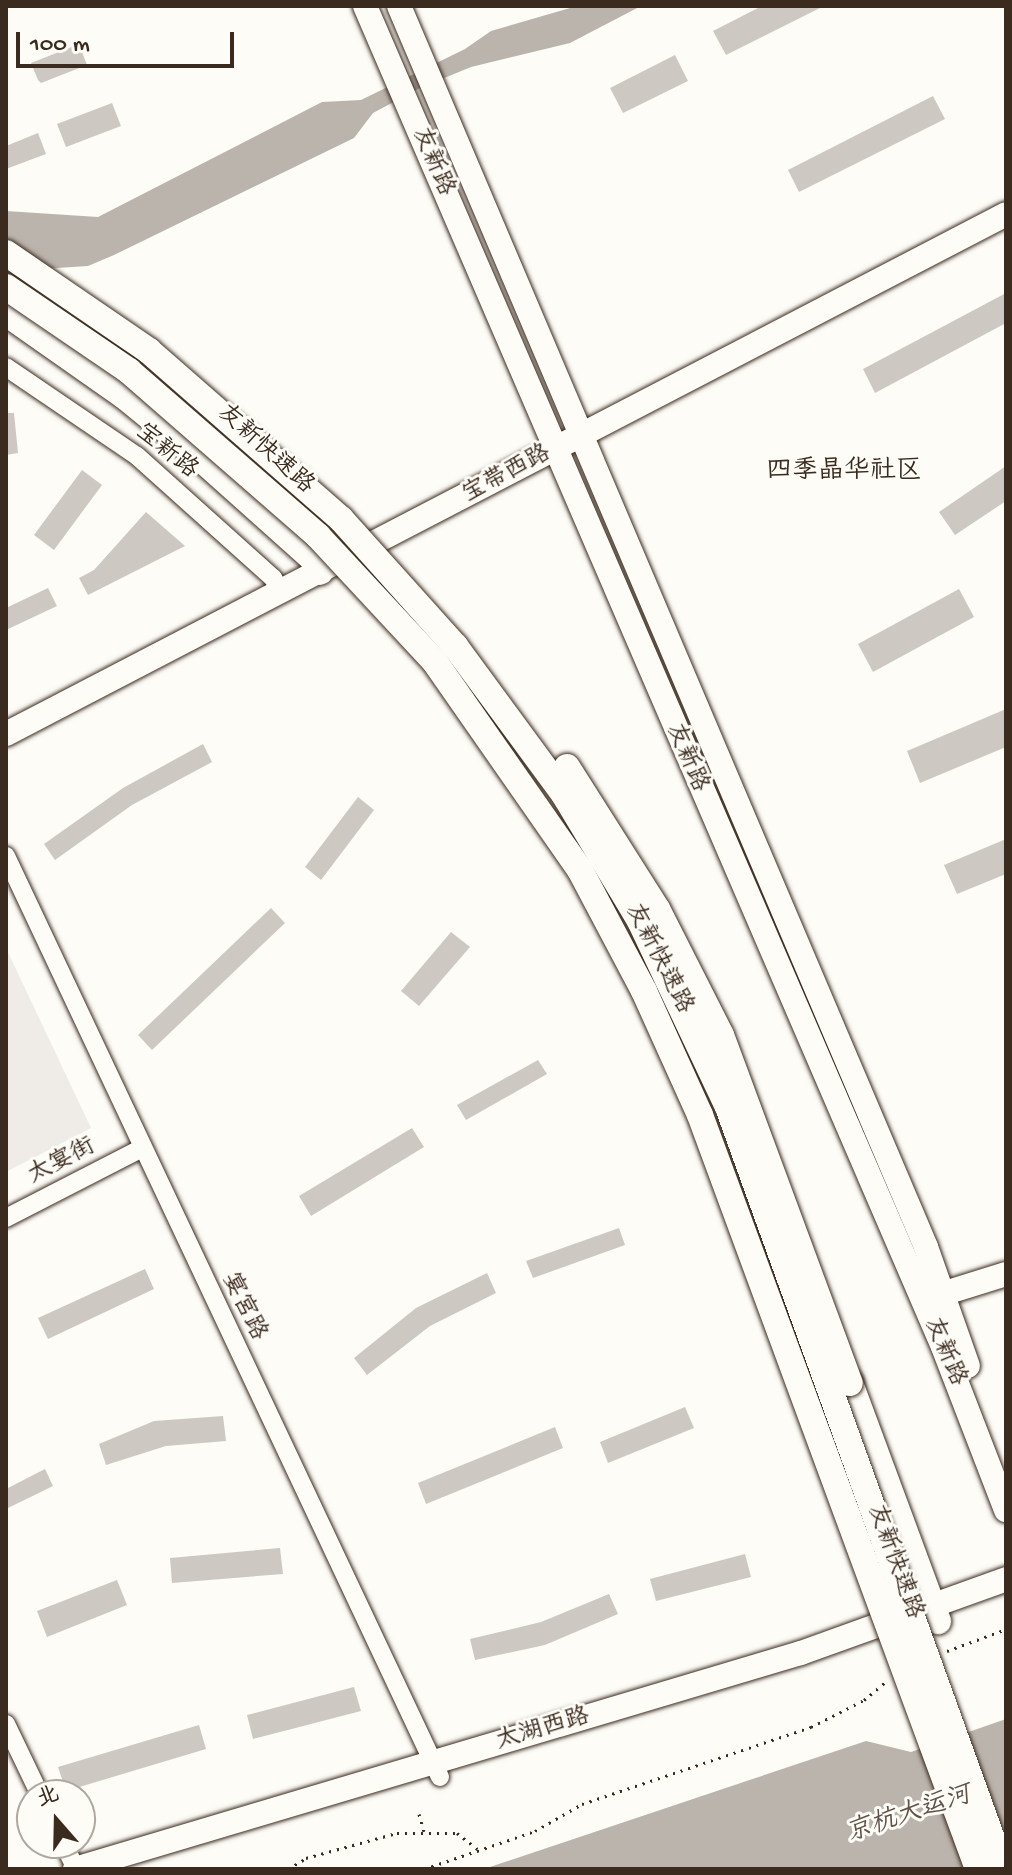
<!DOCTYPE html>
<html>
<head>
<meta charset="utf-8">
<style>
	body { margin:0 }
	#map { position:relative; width:1012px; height:1875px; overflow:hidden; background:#fdfcf7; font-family:"Gochi Hand","LXGW WenKai TC",sans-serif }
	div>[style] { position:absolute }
	.built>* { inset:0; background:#efece7 }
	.water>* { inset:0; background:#bbb4ad }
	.building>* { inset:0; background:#cdc8c2 }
	.path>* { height:3px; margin-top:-1.5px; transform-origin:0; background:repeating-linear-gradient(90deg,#3b2a1e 0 2px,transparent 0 8px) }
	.roads { filter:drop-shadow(0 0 2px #3b2a1e) drop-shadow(0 0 2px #3b2a1e) }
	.minor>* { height:18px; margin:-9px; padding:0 9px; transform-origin:9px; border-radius:9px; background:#fdfcf7 }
	.major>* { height:24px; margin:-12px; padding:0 12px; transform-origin:12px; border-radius:12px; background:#fdfcf7 }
	.highway>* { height:26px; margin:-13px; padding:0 13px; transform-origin:13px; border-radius:13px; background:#fdfcf7 }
	.bridges { filter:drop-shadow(0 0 2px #3b2a1e) drop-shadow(0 0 2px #3b2a1e) }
	.highway-bridge>* { height:26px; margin:-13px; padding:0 13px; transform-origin:13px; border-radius:13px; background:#fdfcf7 }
	span { translate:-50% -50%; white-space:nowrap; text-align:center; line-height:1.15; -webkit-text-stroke:6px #fdfcf7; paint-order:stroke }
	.street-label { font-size:24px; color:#3b2a1e }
	.neighbourhood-label { font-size:26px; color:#3b2a1e }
	.water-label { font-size:26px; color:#615349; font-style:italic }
	.frame { position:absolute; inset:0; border:8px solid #3b2a1e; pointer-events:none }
	.north { position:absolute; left:16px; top:1779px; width:80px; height:80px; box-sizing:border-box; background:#fdfcf7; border:2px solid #afa8a0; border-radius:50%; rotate:340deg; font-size:22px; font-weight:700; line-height:32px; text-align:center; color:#3b2a1e }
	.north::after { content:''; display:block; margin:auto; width:28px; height:36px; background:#3b2a1e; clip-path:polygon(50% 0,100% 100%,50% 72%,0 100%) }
	.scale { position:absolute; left:16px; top:32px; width:218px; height:36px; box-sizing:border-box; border:4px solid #3b2a1e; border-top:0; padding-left:10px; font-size:24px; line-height:28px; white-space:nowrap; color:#3b2a1e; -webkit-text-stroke:6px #fdfcf7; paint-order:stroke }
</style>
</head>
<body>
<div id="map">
	<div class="built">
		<i style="clip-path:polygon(6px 948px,91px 1128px,6px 1172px)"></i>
	</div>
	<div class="water">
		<i style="clip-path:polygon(577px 6px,641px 6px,570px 43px,471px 67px,420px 88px,373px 113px,354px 138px,114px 255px,88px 266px,41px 269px,6px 308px,6px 211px,98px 217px,322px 102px,361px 100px,465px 49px,491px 31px)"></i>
		<i style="clip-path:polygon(1006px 1719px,1006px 1869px,484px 1869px,866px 1741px,911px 1752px)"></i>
	</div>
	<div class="building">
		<i style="clip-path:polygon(762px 6px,824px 6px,726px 55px,713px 31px)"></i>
		<i style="clip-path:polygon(79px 44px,87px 65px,41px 83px,38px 80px,31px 63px)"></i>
		<i style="clip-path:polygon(675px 55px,688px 81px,623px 113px,610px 88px)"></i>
		<i style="clip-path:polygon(933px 96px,945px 119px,799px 192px,788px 170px)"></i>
		<i style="clip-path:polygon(112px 103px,121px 126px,66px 147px,57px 124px)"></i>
		<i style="clip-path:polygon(38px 133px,46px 154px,6px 169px,6px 146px)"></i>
		<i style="clip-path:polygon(1006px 293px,1006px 323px,875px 393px,863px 369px)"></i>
		<i style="clip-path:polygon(6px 413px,14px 413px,18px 453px,6px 455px)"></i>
		<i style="clip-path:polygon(1006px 466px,1006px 501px,955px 535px,939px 512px)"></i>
		<i style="clip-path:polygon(82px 470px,102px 485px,54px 550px,34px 535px)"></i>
		<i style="clip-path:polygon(146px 512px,185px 546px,88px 595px,79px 578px,94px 570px)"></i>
		<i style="clip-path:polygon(48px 588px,57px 606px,6px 630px,6px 608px)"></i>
		<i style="clip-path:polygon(959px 589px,974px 617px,873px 672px,858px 644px)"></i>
		<i style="clip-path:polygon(1006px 709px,1006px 747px,920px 783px,907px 751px)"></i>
		<i style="clip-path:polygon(203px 744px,212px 762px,132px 805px,55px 860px,44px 844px,123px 788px)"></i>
		<i style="clip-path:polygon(358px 797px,374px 810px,321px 880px,305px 867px)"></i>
		<i style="clip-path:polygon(1006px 839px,1006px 874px,957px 894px,944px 865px)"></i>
		<i style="clip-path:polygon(271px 908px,285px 923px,152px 1050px,138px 1035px)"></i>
		<i style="clip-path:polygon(451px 932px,470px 947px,419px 1006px,401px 991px)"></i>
		<i style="clip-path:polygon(538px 1060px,547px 1074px,466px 1120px,457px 1105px)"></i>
		<i style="clip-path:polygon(412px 1128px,424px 1147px,311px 1216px,299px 1196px)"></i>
		<i style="clip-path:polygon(619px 1228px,625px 1245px,533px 1278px,526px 1261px)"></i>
		<i style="clip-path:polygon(145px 1269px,154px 1289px,48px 1339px,38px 1318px)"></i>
		<i style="clip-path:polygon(487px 1273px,496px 1293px,430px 1326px,367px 1375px,354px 1358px,416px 1308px)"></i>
		<i style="clip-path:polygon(685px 1407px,694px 1428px,608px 1463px,600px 1442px)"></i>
		<i style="clip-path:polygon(223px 1416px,226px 1441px,166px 1446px,106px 1465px,99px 1444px,154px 1421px)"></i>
		<i style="clip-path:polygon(555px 1427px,563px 1448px,426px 1504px,418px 1483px)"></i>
		<i style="clip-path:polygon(45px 1469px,53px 1486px,6px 1509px,6px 1489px)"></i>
		<i style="clip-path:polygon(280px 1548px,283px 1574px,172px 1583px,170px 1558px)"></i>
		<i style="clip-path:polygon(745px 1554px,751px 1577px,656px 1601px,650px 1579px)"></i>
		<i style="clip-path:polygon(117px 1580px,127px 1605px,47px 1637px,37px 1611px)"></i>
		<i style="clip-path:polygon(609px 1594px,618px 1614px,545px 1645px,475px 1660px,470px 1639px,541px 1622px)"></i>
		<i style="clip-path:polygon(354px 1687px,361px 1711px,253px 1739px,247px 1715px)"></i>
		<i style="clip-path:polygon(199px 1725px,206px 1749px,66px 1791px,58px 1767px)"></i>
	</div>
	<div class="path">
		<i style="left:947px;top:1651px;width:63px;rotate:-20.4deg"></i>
		<i style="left:419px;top:1814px;width:18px;rotate:74deg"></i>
		<i style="left:288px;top:1869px;width:21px;rotate:-31deg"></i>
		<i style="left:306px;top:1858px;width:94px;rotate:-15.4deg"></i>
		<i style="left:397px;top:1833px;width:60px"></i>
		<i style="left:457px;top:1833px;width:28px;rotate:38deg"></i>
		<i style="left:424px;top:1869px;width:117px;rotate:-18.9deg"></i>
		<i style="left:535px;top:1831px;width:54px;rotate:-29.9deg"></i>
		<i style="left:582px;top:1804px;width:242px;rotate:-18.6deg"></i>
		<i style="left:811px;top:1727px;width:59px;rotate:-27deg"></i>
		<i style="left:864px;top:1700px;width:31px;rotate:-40deg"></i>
	</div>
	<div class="roads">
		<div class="minor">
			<i style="left:6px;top:367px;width:158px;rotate:34.2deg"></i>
			<i style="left:137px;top:456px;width:183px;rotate:41.9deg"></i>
			<i style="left:273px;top:578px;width:16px;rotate:60deg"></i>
			<i style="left:6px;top:856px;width:1018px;rotate:64.77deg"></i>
			<i style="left:6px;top:1218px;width:151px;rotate:-27.2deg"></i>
			<i style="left:6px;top:1724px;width:79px;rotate:64.4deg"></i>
			<i style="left:63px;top:1843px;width:29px;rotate:63deg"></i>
		</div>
		<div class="major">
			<i style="left:365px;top:6px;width:1460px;rotate:66.68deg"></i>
			<i style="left:943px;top:1347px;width:175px;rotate:68.9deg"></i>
			<i style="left:399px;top:6px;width:1348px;rotate:66.99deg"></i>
			<i style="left:926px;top:1247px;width:126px;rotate:70.6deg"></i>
			<i style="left:6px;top:734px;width:1127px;rotate:-27.47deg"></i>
			<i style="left:942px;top:1294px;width:67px;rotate:-17.4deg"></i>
			<i style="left:75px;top:1869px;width:757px;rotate:-16.57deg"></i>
			<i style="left:801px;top:1653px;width:218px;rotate:-19.8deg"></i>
		</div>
		<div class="highway">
			<i style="left:6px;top:313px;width:144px;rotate:35.1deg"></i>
			<i style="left:124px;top:396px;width:97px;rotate:39.1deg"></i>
			<i style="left:199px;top:457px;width:152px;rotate:41.8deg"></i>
			<i style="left:312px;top:558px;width:16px;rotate:60deg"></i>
			<i style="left:850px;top:1383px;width:254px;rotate:69.7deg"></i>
		</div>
	</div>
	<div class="bridges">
		<div class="highway-bridge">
			<i style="left:6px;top:253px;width:173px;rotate:34.4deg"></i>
			<i style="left:149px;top:351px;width:255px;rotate:41.2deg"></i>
			<i style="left:341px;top:519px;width:171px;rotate:48.1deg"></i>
			<i style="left:455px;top:646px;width:186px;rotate:53.7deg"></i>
			<i style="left:565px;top:796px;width:146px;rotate:59deg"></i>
			<i style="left:640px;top:921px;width:206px;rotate:64.7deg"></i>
			<i style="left:728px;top:1107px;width:810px;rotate:70.16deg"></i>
			<i style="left:6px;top:287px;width:149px;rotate:34.3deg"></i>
			<i style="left:129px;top:371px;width:251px;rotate:41.1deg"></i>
			<i style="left:318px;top:536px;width:172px;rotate:47.1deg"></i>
			<i style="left:435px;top:662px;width:254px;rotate:55.1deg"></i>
			<i style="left:580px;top:870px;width:137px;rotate:62.1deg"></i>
			<i style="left:644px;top:991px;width:136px;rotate:65.7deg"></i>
			<i style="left:700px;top:1115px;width:804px;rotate:69.76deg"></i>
			<i style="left:567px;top:767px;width:168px;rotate:57.6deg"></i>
			<i style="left:657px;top:909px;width:141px;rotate:63.1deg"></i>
			<i style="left:721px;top:1035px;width:371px;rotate:69.7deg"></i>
		</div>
	</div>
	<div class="street-label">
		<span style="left:432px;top:162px;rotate:67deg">友新路</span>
		<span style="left:265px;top:450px;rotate:42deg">友新快速路</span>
		<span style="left:166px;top:452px;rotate:39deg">宝新路</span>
		<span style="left:507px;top:475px;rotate:-28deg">宝带西路</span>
		<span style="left:686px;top:758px;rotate:67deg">友新路</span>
		<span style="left:658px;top:959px;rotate:63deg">友新快速路</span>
		<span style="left:62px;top:1162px;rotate:-27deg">太宴街</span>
		<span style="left:243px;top:1307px;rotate:64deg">宴宫路</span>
		<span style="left:944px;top:1352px;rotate:67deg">友新路</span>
		<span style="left:894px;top:1562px;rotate:70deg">友新快速路</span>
		<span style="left:543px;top:1730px;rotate:-16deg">太湖西路</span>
	</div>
	<div class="neighbourhood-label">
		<span style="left:844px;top:473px">四季晶华社区</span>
	</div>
	<div class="water-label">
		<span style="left:909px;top:1816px;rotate:-18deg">京杭大运河</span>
	</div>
	<div class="frame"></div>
	<div class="north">北</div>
	<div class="scale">100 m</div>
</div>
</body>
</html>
